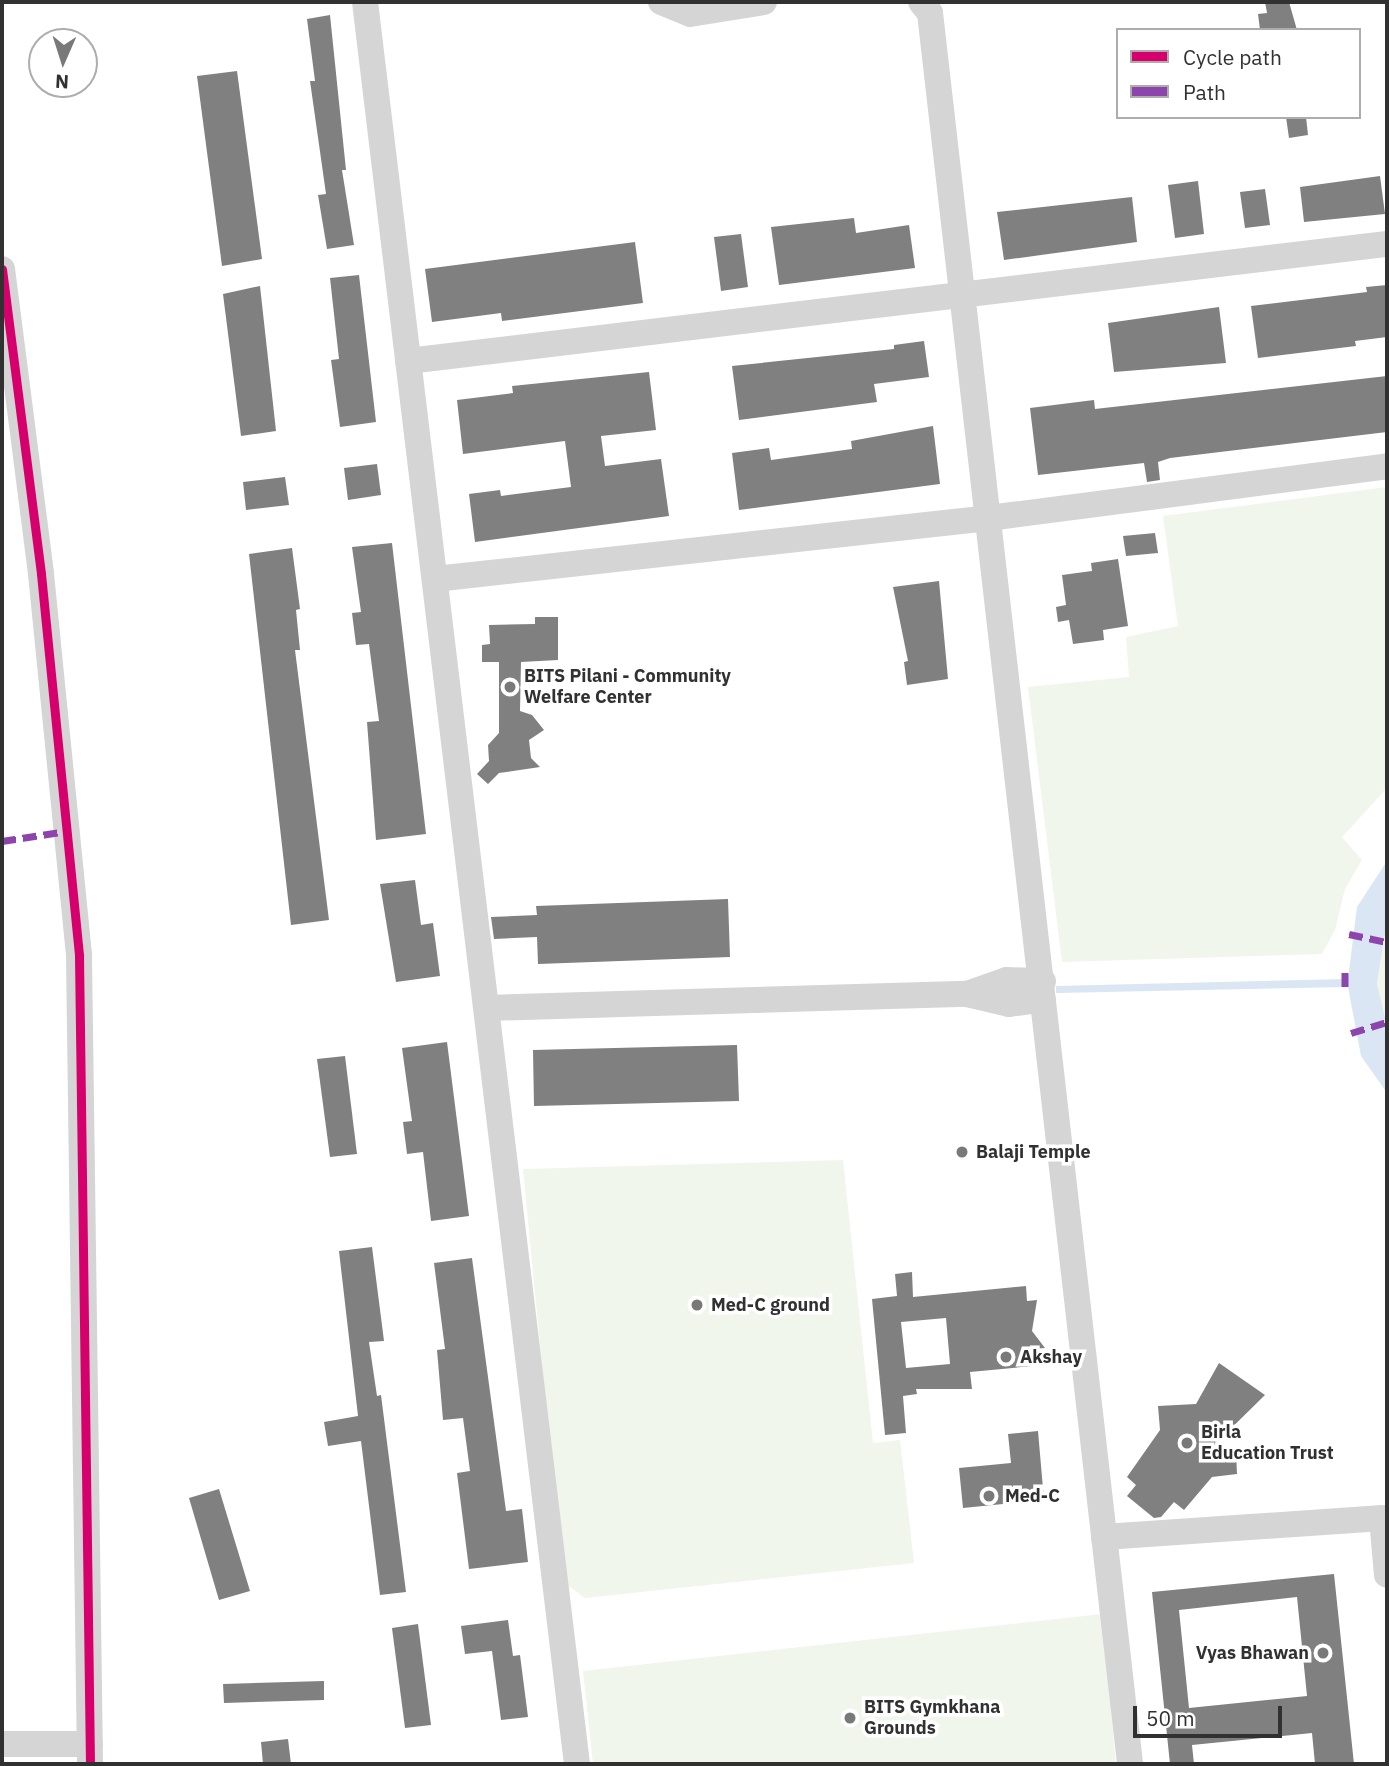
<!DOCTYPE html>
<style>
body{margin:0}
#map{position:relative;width:1389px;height:1766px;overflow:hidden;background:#fff;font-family:"IBM Plex Sans",sans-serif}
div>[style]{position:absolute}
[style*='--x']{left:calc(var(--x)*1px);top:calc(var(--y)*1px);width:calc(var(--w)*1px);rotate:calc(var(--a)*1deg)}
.green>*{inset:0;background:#f1f6ed}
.water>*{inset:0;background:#dae6f3}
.building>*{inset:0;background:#808080}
.minor>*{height:26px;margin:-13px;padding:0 13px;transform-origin:13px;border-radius:13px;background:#d5d5d5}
.quiet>*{height:7px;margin-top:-3.5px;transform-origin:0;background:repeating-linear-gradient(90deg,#8e44ad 0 14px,transparent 0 21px)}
.cycleway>*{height:9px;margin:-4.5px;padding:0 4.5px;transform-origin:4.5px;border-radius:4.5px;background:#d6006c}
.dots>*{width:19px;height:19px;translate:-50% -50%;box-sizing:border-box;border:4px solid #fff;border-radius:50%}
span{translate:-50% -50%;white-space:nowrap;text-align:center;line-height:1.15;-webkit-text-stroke:7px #fff;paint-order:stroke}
.poi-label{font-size:18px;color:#313131;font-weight:700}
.left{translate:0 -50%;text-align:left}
.right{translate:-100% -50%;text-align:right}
.frame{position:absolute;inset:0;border:4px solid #313131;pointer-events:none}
.legend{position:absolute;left:1116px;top:28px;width:245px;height:91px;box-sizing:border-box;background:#fff;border:2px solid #adadad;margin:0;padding:9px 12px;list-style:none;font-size:21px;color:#313131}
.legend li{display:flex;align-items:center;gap:14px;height:35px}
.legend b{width:35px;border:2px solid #adadad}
.north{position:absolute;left:28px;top:28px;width:70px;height:70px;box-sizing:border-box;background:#fff;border:2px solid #adadad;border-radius:50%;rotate:183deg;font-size:19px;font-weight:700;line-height:28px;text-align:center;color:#313131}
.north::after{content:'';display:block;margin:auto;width:24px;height:32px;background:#797979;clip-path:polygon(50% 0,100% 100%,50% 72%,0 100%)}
.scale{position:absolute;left:1133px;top:1706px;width:149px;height:32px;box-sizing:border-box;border:4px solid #313131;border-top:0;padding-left:9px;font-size:21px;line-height:24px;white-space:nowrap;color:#313131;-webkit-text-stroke:5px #fff;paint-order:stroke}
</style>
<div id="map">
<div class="green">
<i style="clip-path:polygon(1387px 487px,1387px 788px,1342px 837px,1362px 860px,1345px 889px,1335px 930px,1322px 954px,1062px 962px,1028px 687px,1129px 677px,1126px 637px,1178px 626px,1163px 516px)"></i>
<i style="clip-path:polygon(1387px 921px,1387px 1026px,1377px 983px)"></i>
<i style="clip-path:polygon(843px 1160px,873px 1443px,900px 1440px,914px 1563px,585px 1598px,563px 1582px,523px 1169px)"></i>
<i style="clip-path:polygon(1102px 1614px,1116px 1764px,593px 1764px,583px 1671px)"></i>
</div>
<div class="water">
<i style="clip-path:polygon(1387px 861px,1387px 921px,1377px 983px,1387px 1026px,1387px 1093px,1361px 1056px,1348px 987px,1056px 993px,1056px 986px,1348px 979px,1357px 907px)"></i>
</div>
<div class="building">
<i style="clip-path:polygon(1265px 2px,1289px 2px,1297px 30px,1260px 30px,1258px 14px,1267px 13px)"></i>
<i style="clip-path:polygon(330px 15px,346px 170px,342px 170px,354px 245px,327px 249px,318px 195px,326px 194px,310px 81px,315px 81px,307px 19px)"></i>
<i style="clip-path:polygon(237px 71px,262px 259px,222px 266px,197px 76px)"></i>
<i style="clip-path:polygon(1286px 117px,1306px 117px,1308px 135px,1289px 138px)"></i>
<i style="clip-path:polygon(1380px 176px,1385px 214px,1304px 222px,1300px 187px)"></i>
<i style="clip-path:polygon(1198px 181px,1204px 234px,1175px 238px,1168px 185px)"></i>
<i style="clip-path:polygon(1265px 189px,1270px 225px,1245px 228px,1240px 192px)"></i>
<i style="clip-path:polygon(1132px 197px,1137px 242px,1004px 260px,997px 212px)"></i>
<i style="clip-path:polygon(854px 218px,856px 233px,909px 225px,915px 268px,779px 285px,771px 227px)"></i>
<i style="clip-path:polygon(741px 234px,748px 287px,721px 291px,714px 237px)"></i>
<i style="clip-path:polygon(635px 242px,643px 303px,502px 321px,501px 313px,432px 322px,425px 269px)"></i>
<i style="clip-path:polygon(359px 275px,376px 422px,340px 427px,331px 360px,339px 359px,330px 278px)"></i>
<i style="clip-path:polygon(1387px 285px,1387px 337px,1355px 341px,1356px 346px,1258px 358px,1251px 306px,1367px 292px,1366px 287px)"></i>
<i style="clip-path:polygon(260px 286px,276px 431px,241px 436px,223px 294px)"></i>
<i style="clip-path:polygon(1219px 307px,1226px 363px,1114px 372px,1108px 323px)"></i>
<i style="clip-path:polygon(924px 341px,929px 377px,874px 384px,877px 402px,739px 420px,732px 366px,894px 349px,894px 345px)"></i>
<i style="clip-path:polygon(649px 372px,656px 430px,601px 436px,605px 466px,661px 459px,669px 516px,475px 542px,469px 494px,500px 490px,501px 496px,571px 487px,565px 441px,463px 454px,457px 400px,513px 393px,512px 386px)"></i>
<i style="clip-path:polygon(1387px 376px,1387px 432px,1170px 458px,1158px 462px,1160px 480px,1147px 482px,1144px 463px,1038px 475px,1030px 408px,1094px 400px,1095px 409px)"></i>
<i style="clip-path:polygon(933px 426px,940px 484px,739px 510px,732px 453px,769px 448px,771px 460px,852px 449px,851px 441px)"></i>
<i style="clip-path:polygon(377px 464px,381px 495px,348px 500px,344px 468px)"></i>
<i style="clip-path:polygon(285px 477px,289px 505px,246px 510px,243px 482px)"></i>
<i style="clip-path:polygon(1155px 533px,1158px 553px,1126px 556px,1123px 536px)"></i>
<i style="clip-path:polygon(392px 543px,426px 834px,376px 840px,367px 722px,379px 721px,369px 644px,356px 645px,352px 613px,361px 612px,352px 547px)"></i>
<i style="clip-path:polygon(292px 548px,300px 609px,296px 610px,300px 650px,295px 650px,329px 920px,291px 925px,249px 554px)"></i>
<i style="clip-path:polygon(1118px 559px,1128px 626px,1103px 630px,1104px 640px,1073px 644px,1069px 620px,1058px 622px,1056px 607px,1066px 605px,1062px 575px,1092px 571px,1091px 563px)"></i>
<i style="clip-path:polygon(939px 581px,948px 679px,907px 685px,904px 662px,908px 661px,893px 587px)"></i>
<i style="clip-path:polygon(535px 617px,558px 617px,558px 660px,521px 662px,520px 711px,532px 715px,544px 730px,529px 740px,531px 758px,540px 767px,499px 773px,488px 784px,477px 774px,489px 761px,488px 745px,499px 733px,499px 662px,482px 662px,482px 645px,490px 644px,489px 625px,535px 624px)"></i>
<i style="clip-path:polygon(415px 880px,421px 925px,433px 923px,440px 976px,396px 982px,380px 884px)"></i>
<i style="clip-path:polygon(728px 899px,730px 957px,538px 964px,537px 937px,494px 939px,491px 917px,537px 915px,536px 906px)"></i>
<i style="clip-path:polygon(447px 1042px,469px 1216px,431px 1221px,423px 1152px,407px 1154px,403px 1122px,412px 1121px,402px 1048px)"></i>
<i style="clip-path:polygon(737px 1045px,739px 1101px,534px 1106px,533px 1050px)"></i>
<i style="clip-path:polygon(345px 1056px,357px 1154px,330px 1157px,317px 1059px)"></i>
<i style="clip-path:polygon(372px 1247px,384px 1341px,369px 1342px,377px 1396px,381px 1395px,406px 1592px,380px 1595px,361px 1441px,328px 1446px,324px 1422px,358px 1416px,339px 1251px)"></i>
<i style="clip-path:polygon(472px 1258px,506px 1511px,522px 1509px,528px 1562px,469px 1569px,457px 1473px,470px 1471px,463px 1418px,443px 1420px,437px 1350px,445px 1349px,434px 1263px)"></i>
<i style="clip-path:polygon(evenodd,912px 1272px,913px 1297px,1026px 1286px,1027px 1301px,1037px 1300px,1032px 1331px,1045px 1348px,1032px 1349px,1033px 1366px,970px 1372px,972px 1389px,916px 1389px,917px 1394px,903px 1396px,906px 1433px,885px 1435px,872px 1299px,897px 1296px,895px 1274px,912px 1272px,946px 1318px,950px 1364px,906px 1368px,901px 1322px,946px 1318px)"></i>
<i style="clip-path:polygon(1219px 1363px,1265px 1395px,1205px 1454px,1236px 1451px,1237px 1474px,1212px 1477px,1184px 1510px,1174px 1502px,1161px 1517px,1154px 1518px,1127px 1496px,1136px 1485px,1127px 1477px,1160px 1430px,1158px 1406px,1196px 1404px)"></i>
<i style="clip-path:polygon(1038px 1431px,1044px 1500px,963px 1508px,959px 1468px,1011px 1463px,1008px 1434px)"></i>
<i style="clip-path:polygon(219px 1489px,250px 1591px,219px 1600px,189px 1498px)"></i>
<i style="clip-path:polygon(evenodd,1334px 1574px,1354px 1764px,1315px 1764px,1312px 1733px,1192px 1745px,1194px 1764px,1170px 1764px,1152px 1592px,1334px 1574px,1297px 1597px,1307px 1696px,1189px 1708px,1179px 1610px,1297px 1597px)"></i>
<i style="clip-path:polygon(508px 1620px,513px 1656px,520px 1655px,528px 1717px,501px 1720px,492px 1651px,465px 1654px,461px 1626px)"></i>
<i style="clip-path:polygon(418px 1624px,431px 1725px,405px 1728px,392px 1628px)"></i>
<i style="clip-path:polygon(324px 1681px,324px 1700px,224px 1703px,223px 1684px)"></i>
<i style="clip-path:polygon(288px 1739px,291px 1764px,263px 1764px,261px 1742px)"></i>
</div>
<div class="minor">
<i style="--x:365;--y:2;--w:1775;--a:83.14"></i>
<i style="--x:661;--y:2;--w:31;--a:22"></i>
<i style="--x:690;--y:14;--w:75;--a:-9.2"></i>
<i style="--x:921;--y:2;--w:14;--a:51"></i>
<i style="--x:930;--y:13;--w:1762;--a:83.48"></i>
<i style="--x:2;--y:269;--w:307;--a:82.7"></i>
<i style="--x:41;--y:574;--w:384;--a:84.3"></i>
<i style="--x:79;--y:956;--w:808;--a:89.22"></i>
<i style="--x:408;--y:361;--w:986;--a:-6.82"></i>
<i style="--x:435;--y:579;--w:557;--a:-6.28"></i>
<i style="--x:989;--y:518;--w:401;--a:-7.4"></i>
<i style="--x:967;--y:994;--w:42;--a:-19.3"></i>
<i style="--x:1007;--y:980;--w:36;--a:2"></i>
<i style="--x:487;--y:1008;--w:480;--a:-1.7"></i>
<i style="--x:967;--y:994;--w:43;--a:13.4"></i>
<i style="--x:1009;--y:1004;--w:34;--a:-8"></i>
<i style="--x:1104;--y:1537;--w:279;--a:-3.9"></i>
<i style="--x:1382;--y:1518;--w:57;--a:85"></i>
<i style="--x:2;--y:1744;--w:88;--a:0"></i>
</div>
<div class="quiet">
<i style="--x:2;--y:841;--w:66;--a:-8.7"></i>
<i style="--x:1349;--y:934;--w:39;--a:12"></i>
<i style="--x:1345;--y:987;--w:15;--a:-90"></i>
<i style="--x:1351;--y:1033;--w:38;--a:-17"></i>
</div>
<div class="cycleway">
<i style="--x:2;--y:269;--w:307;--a:82.7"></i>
<i style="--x:41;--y:574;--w:384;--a:84.3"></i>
<i style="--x:79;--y:956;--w:808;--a:89.22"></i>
</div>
<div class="dots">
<i style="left:510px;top:687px;background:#797979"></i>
<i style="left:962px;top:1152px;background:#797979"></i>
<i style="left:697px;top:1305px;background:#797979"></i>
<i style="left:1006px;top:1357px;background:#797979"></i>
<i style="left:1187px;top:1443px;background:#797979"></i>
<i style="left:989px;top:1496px;background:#797979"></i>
<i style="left:1323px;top:1653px;background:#797979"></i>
<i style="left:850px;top:1718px;background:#797979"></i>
</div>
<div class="poi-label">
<span class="left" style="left:524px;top:687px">BITS Pilani - Community<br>Welfare Center</span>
<span class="left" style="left:976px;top:1152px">Balaji Temple</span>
<span class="left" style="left:711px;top:1305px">Med-C ground</span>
<span class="left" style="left:1020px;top:1357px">Akshay</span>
<span class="left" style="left:1201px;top:1443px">Birla<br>Education Trust</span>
<span class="left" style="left:1005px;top:1496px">Med-C</span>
<span class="right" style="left:1309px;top:1653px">Vyas Bhawan</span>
<span class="left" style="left:864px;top:1718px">BITS Gymkhana<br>Grounds</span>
</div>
<div class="frame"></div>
<ul class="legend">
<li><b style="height:9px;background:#d6006c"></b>Cycle path</li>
<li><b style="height:9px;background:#8e44ad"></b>Path</li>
</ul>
<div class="north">N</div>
<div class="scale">50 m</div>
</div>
